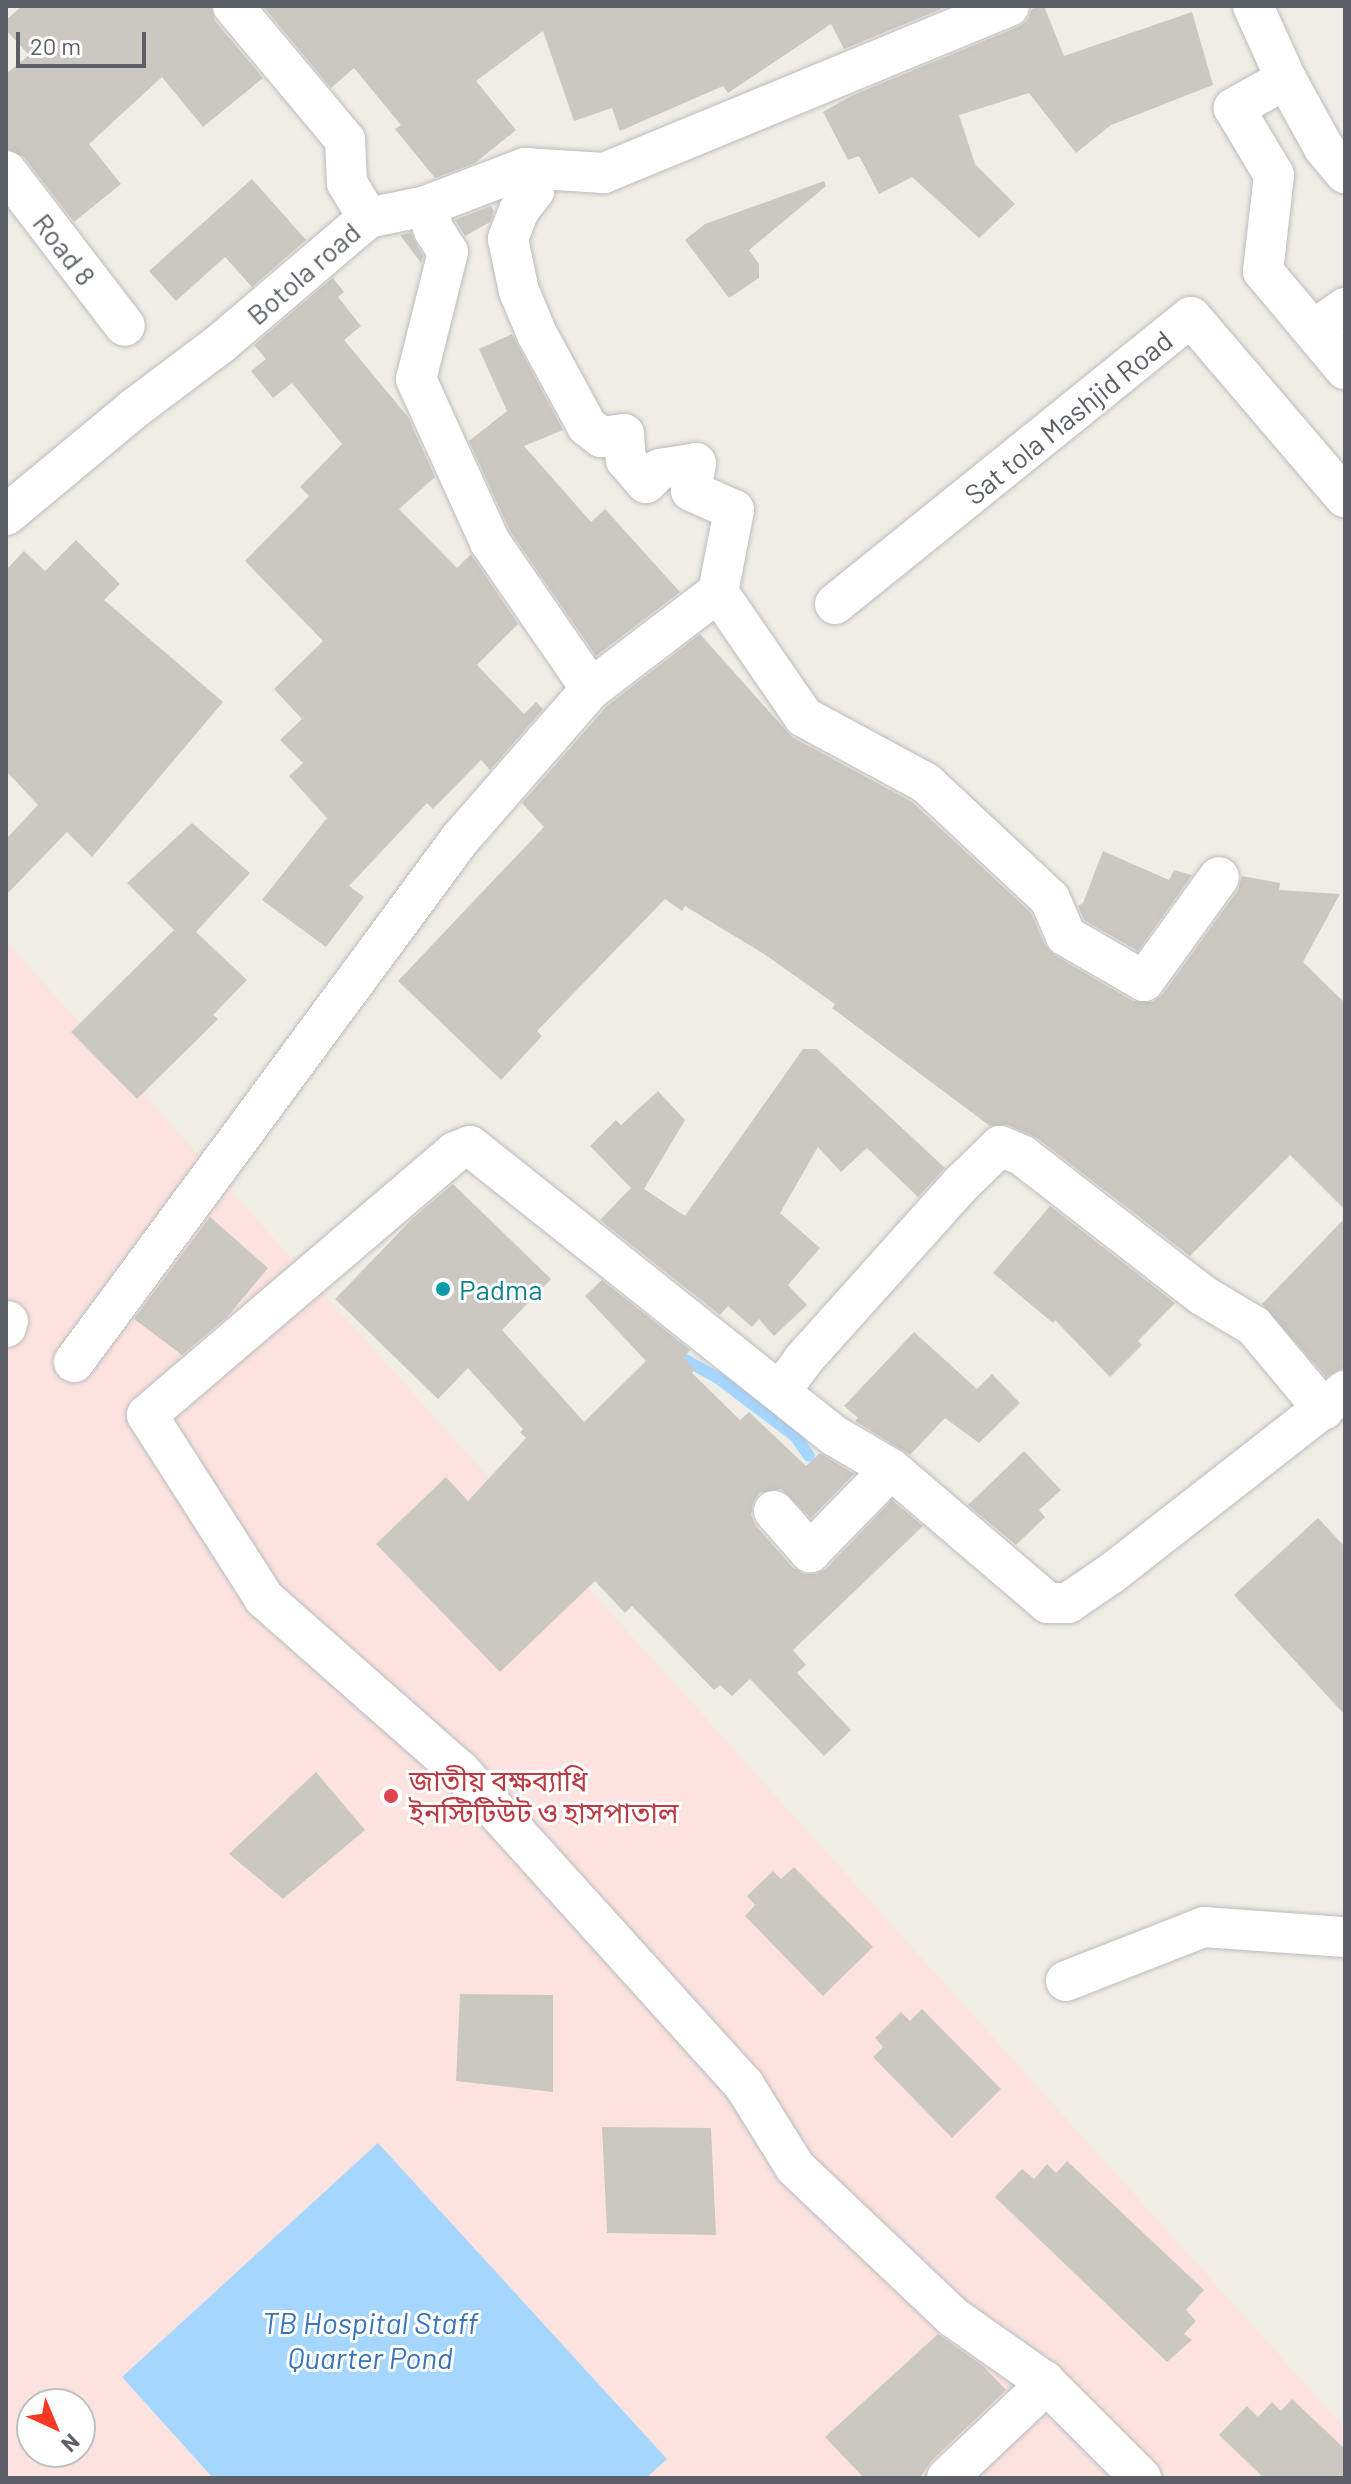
<!DOCTYPE html>
<meta charset="utf-8">
<style>
body{margin:0}
#map{position:relative;width:1351px;height:2484px;overflow:hidden;background:#f0ede4;font-family:Barlow,"Noto Sans Bengali",sans-serif}
div>[style]{position:absolute}
[style*='--x']{left:calc(var(--x)*1px);top:calc(var(--y)*1px);width:calc(var(--w)*1px);rotate:calc(var(--a)*1deg)}
.medical>*{inset:0;background:#fde3df}
.water>*{inset:0;background:#a5d6ff}
.stream>*{height:12px;margin:-6px;padding:0 6px;transform-origin:6px;border-radius:6px;background:#a5d6ff}
.building>*{inset:0;background:#cbc8c1}
.roads{filter:drop-shadow(0 0 2px #b9bcc1) drop-shadow(0 0 2px #b9bcc1)}
.street>*{height:40px;margin:-20px;padding:0 20px;transform-origin:20px;border-radius:20px;background:#fff}
.dots>*{width:22px;height:22px;translate:-50% -50%;box-sizing:border-box;border:4px solid #fff;border-radius:50%}
span{translate:-50% -50%;white-space:nowrap;text-align:center;line-height:1.15;-webkit-text-stroke:6px #fff;paint-order:stroke}
.street-label{font-size:28px;color:#5c6066}
.culture-label{font-size:28px;color:#0d838f}
.left{translate:0 -50%;text-align:left}
.health-label{font-size:28px;color:#be3a42}
.water-label{font-size:30px;color:#3975ba;font-style:italic}
.frame{position:absolute;inset:0;border:8px solid #5c6066;pointer-events:none}
.north{position:absolute;left:16px;top:2388px;width:80px;height:80px;box-sizing:border-box;background:#fff;border:2px solid #bebfc2;border-radius:50%;rotate:136deg;font-size:22px;font-weight:700;line-height:32px;text-align:center;color:#5c6066}
.north::after{content:'';display:block;margin:auto;width:28px;height:36px;background:#f73823;clip-path:polygon(50% 0,100% 100%,50% 72%,0 100%)}
.scale{position:absolute;left:16px;top:32px;width:130px;height:36px;box-sizing:border-box;border:4px solid #5c6066;border-top:0;padding-left:10px;font-size:24px;line-height:28px;white-space:nowrap;color:#5c6066;-webkit-text-stroke:6px #fff;paint-order:stroke}
</style>
<div id="map">
<div class="medical">
<i style="clip-path:polygon(evenodd,6px 941px,1345px 2428px,1345px 2478px,6px 2478px,6px 941px,32px 2404px,80px 2404px,80px 2452px,32px 2452px,32px 2404px)"></i>
</div>
<div class="water">
<i style="clip-path:polygon(378px 2143px,667px 2459px,646px 2478px,213px 2478px,122px 2377px)"></i>
</div>
<div class="stream">
<i style="--x:676;--y:1355;--w:48;--a:28.7"></i>
<i style="--x:718;--y:1378;--w:96;--a:37"></i>
<i style="--x:795;--y:1436;--w:24;--a:55"></i>
</div>
<div class="building">
<i style="clip-path:polygon(22px 6px,211px 6px,215px 21px,263px 78px,203px 127px,162px 77px,89px 144px,121px 184px,74px 222px,24px 157px,6px 148px,6px 74px,29px 55px,6px 30px,6px 20px)"></i>
<i style="clip-path:polygon(263px 6px,940px 6px,941px 9px,844px 49px,831px 24px,728px 93px,723px 86px,620px 131px,612px 108px,574px 121px,543px 31px,476px 81px,516px 130px,475px 163px,435px 178px,395px 129px,401px 125px,354px 68px,331px 88px)"></i>
<i style="clip-path:polygon(1040px 6px,1044px 6px,1064px 56px,1192px 12px,1213px 85px,1111px 125px,1076px 153px,1029px 93px,959px 115px,975px 164px,1015px 204px,979px 238px,912px 177px,879px 194px,859px 156px,848px 160px,823px 112px,851px 96px,1018px 27px,1027px 21px,1032px 9px)"></i>
<i style="clip-path:polygon(252px 179px,306px 240px,252px 287px,225px 257px,176px 301px,149px 271px)"></i>
<i style="clip-path:polygon(824px 181px,826px 186px,749px 250px,759px 264px,759px 278px,729px 298px,685px 240px,705px 224px)"></i>
<i style="clip-path:polygon(491px 206px,494px 211px,490px 222px,465px 236px,455px 220px)"></i>
<i style="clip-path:polygon(411px 233px,423px 256px,421px 263px,400px 235px)"></i>
<i style="clip-path:polygon(337px 274px,333px 278px,344px 292px,338px 297px,361px 326px,344px 340px,408px 417px,435px 477px,399px 509px,457px 568px,471px 554px,518px 624px,477px 665px,524px 714px,536px 702px,543px 709px,490px 770px,481px 760px,433px 809px,427px 803px,349px 886px,364px 897px,326px 947px,262px 900px,327px 818px,289px 776px,303px 763px,280px 740px,302px 719px,274px 689px,323px 641px,245px 561px,309px 496px,300px 487px,342px 444px,292px 383px,273px 398px,251px 371px,266px 359px,254px 345px)"></i>
<i style="clip-path:polygon(512px 334px,563px 430px,524px 446px,591px 522px,605px 509px,680px 592px,596px 656px,510px 531px,469px 441px,507px 411px,479px 349px)"></i>
<i style="clip-path:polygon(76px 540px,120px 584px,104px 600px,223px 702px,92px 857px,67px 832px,6px 895px,6px 839px,38px 805px,6px 771px,6px 570px,24px 551px,45px 571px)"></i>
<i style="clip-path:polygon(700px 634px,792px 737px,912px 802px,1031px 913px,1045px 945px,1054px 955px,1133px 1001px,1153px 1002px,1163px 994px,1238px 890px,1242px 876px,1280px 883px,1279px 890px,1340px 894px,1303px 962px,1345px 1003px,1345px 1210px,1290px 1155px,1190px 1256px,1037px 1138px,1008px 1125px,990px 1126px,832px 1008px,835px 1004px,764px 954px,685px 906px,682px 911px,665px 899px,537px 1031px,542px 1036px,501px 1080px,398px 981px,544px 827px,522px 803px,607px 706px)"></i>
<i style="clip-path:polygon(192px 823px,250px 873px,196px 932px,247px 980px,213px 1015px,218px 1019px,137px 1099px,71px 1032px,174px 930px,127px 883px)"></i>
<i style="clip-path:polygon(1103px 851px,1169px 880px,1174px 870px,1192px 875px,1138px 951px,1084px 920px,1078px 906px,1083px 903px)"></i>
<i style="clip-path:polygon(803px 1049px,817px 1049px,945px 1168px,918px 1197px,867px 1148px,841px 1172px,818px 1147px,780px 1213px,820px 1248px,788px 1285px,807px 1305px,774px 1336px,759px 1319px,752px 1327px,728px 1306px,720px 1315px,600px 1220px,631px 1188px,590px 1146px,616px 1120px,621px 1125px,658px 1091px,685px 1120px,644px 1189px,685px 1216px)"></i>
<i style="clip-path:polygon(453px 1184px,551px 1279px,502px 1330px,584px 1422px,646px 1361px,585px 1296px,602px 1280px,690px 1350px,684px 1358px,695px 1370px,692px 1373px,740px 1420px,749px 1412px,806px 1466px,820px 1453px,854px 1474px,811px 1518px,781px 1489px,759px 1493px,753px 1503px,751px 1515px,756px 1526px,793px 1568px,804px 1574px,816px 1574px,826px 1569px,892px 1500px,923px 1526px,793px 1650px,806px 1665px,797px 1673px,851px 1730px,824px 1756px,750px 1679px,732px 1696px,720px 1685px,714px 1690px,632px 1606px,625px 1613px,595px 1581px,500px 1672px,376px 1544px,446px 1477px,468px 1501px,526px 1438px,520px 1432px,523px 1429px,468px 1368px,438px 1399px,335px 1299px,413px 1218px)"></i>
<i style="clip-path:polygon(1050px 1206px,1175px 1303px,1138px 1341px,1142px 1345px,1110px 1377px,1055px 1320px,1053px 1323px,993px 1273px)"></i>
<i style="clip-path:polygon(210px 1217px,268px 1268px,228px 1316px,182px 1355px,134px 1319px)"></i>
<i style="clip-path:polygon(1345px 1218px,1345px 1367px,1326px 1377px,1262px 1304px)"></i>
<i style="clip-path:polygon(914px 1332px,977px 1389px,992px 1374px,1020px 1403px,979px 1443px,945px 1418px,910px 1455px,855px 1421px,858px 1418px,844px 1406px)"></i>
<i style="clip-path:polygon(1024px 1451px,1061px 1490px,1039px 1510px,1045px 1517px,1016px 1545px,968px 1505px)"></i>
<i style="clip-path:polygon(1318px 1518px,1345px 1547px,1345px 1715px,1234px 1595px)"></i>
<i style="clip-path:polygon(316px 1772px,365px 1830px,283px 1899px,229px 1854px)"></i>
<i style="clip-path:polygon(794px 1867px,873px 1947px,823px 1996px,745px 1916px,755px 1905px,747px 1896px,773px 1871px,781px 1879px)"></i>
<i style="clip-path:polygon(460px 1994px,553px 1995px,553px 2092px,456px 2081px)"></i>
<i style="clip-path:polygon(922px 2009px,1001px 2089px,952px 2138px,873px 2057px,883px 2047px,875px 2038px,901px 2012px,910px 2021px)"></i>
<i style="clip-path:polygon(602px 2127px,711px 2128px,716px 2235px,607px 2233px)"></i>
<i style="clip-path:polygon(1067px 2161px,1204px 2290px,1186px 2310px,1196px 2321px,1184px 2334px,1192px 2340px,1167px 2362px,995px 2197px,1022px 2169px,1034px 2179px,1047px 2164px,1056px 2173px)"></i>
<i style="clip-path:polygon(938px 2334px,983px 2366px,1006px 2390px,931px 2461px,920px 2478px,864px 2478px,825px 2437px)"></i>
<i style="clip-path:polygon(1292px 2399px,1345px 2449px,1345px 2478px,1264px 2478px,1219px 2435px,1247px 2406px,1258px 2417px,1272px 2402px,1281px 2411px)"></i>
</div>
<div class="roads">
<div class="street">
<i style="--x:233;--y:6;--w:175;--a:50.1"></i>
<i style="--x:345;--y:140;--w:43;--a:87.3"></i>
<i style="--x:347;--y:183;--w:41;--a:59"></i>
<i style="--x:1253;--y:6;--w:80;--a:65.7"></i>
<i style="--x:1286;--y:79;--w:60;--a:150.9"></i>
<i style="--x:1234;--y:108;--w:78;--a:59.2"></i>
<i style="--x:1274;--y:175;--w:97;--a:96.5"></i>
<i style="--x:1263;--y:271;--w:128;--a:50.1"></i>
<i style="--x:1286;--y:79;--w:79;--a:61.2"></i>
<i style="--x:1324;--y:148;--w:33;--a:50"></i>
<i style="--x:525;--y:168;--w:25;--a:69"></i>
<i style="--x:534;--y:191;--w:24;--a:128"></i>
<i style="--x:519;--y:210;--w:31;--a:111"></i>
<i style="--x:508;--y:239;--w:53;--a:78.1"></i>
<i style="--x:519;--y:291;--w:47;--a:67.3"></i>
<i style="--x:537;--y:334;--w:105;--a:61.5"></i>
<i style="--x:587;--y:426;--w:18;--a:38"></i>
<i style="--x:601;--y:437;--w:23;--a:-7"></i>
<i style="--x:624;--y:434;--w:26;--a:86"></i>
<i style="--x:626;--y:460;--w:30;--a:49"></i>
<i style="--x:646;--y:483;--w:20;--a:-45"></i>
<i style="--x:660;--y:469;--w:36;--a:-9"></i>
<i style="--x:696;--y:463;--w:28;--a:100"></i>
<i style="--x:691;--y:491;--w:47;--a:23.8"></i>
<i style="--x:734;--y:510;--w:84;--a:101"></i>
<i style="--x:6;--y:171;--w:195;--a:52.5"></i>
<i style="--x:426;--y:206;--w:25;--a:72"></i>
<i style="--x:434;--y:230;--w:26;--a:58"></i>
<i style="--x:448;--y:252;--w:131;--a:104.1"></i>
<i style="--x:416;--y:379;--w:179;--a:65.6"></i>
<i style="--x:490;--y:542;--w:178;--a:55.5"></i>
<i style="--x:1315;--y:329;--w:37;--a:-35"></i>
<i style="--x:6;--y:515;--w:168;--a:-39.7"></i>
<i style="--x:135;--y:408;--w:106;--a:-37"></i>
<i style="--x:220;--y:344;--w:194;--a:-40.4"></i>
<i style="--x:368;--y:218;--w:59;--a:-11.7"></i>
<i style="--x:426;--y:206;--w:106;--a:-21"></i>
<i style="--x:525;--y:168;--w:79;--a:3.6"></i>
<i style="--x:604;--y:173;--w:438;--a:-22.4"></i>
<i style="--x:835;--y:604;--w:457;--a:-38.9"></i>
<i style="--x:1191;--y:317;--w:237;--a:49.5"></i>
<i style="--x:6;--y:1327;--w:6;--a:-72"></i>
<i style="--x:74;--y:1362;--w:650;--a:-53.57"></i>
<i style="--x:460;--y:839;--w:199;--a:-48.9"></i>
<i style="--x:591;--y:689;--w:160;--a:-37.4"></i>
<i style="--x:718;--y:592;--w:152;--a:55.5"></i>
<i style="--x:804;--y:717;--w:139;--a:28.4"></i>
<i style="--x:926;--y:783;--w:170;--a:43.1"></i>
<i style="--x:1050;--y:899;--w:40;--a:66.6"></i>
<i style="--x:1066;--y:936;--w:90;--a:30"></i>
<i style="--x:1144;--y:981;--w:128;--a:-54.2"></i>
<i style="--x:780;--y:1392;--w:39;--a:-54"></i>
<i style="--x:803;--y:1360;--w:238;--a:-48.1"></i>
<i style="--x:962;--y:1183;--w:53;--a:-44.2"></i>
<i style="--x:1000;--y:1146;--w:25;--a:23"></i>
<i style="--x:1023;--y:1156;--w:227;--a:37.8"></i>
<i style="--x:1202;--y:1295;--w:61;--a:30.8"></i>
<i style="--x:1254;--y:1326;--w:109;--a:50.2"></i>
<i style="--x:774;--y:1511;--w:55;--a:48.7"></i>
<i style="--x:810;--y:1552;--w:116;--a:-45.7"></i>
<i style="--x:1066;--y:1981;--w:148;--a:-21.4"></i>
<i style="--x:1204;--y:1927;--w:141;--a:4.1"></i>
<i style="--x:947;--y:2478;--w:129;--a:-43.4"></i>
<i style="--x:1041;--y:2389;--w:9;--a:-69"></i>
<i style="--x:1141;--y:2478;--w:137;--a:-135"></i>
<i style="--x:1044;--y:2381;--w:111;--a:-144.9"></i>
<i style="--x:953;--y:2317;--w:218;--a:-136.5"></i>
<i style="--x:795;--y:2167;--w:97;--a:-121.9"></i>
<i style="--x:744;--y:2085;--w:423;--a:-132.1"></i>
<i style="--x:460;--y:1771;--w:261;--a:-138.6"></i>
<i style="--x:264;--y:1598;--w:217;--a:-122.6"></i>
<i style="--x:147;--y:1415;--w:405;--a:-40.5"></i>
<i style="--x:455;--y:1152;--w:16;--a:-22"></i>
<i style="--x:470;--y:1146;--w:466;--a:38.5"></i>
<i style="--x:835;--y:1436;--w:65;--a:30.5"></i>
<i style="--x:891;--y:1469;--w:206;--a:40.5"></i>
<i style="--x:1048;--y:1603;--w:20;--a:0"></i>
<i style="--x:1068;--y:1603;--w:53;--a:-34.3"></i>
<i style="--x:1112;--y:1573;--w:296;--a:-38"></i>
</div>
</div>
<div class="dots">
<i style="left:443px;top:1289px;background:#0f9aa8"></i>
<i style="left:391px;top:1796px;background:#e0444e"></i>
</div>
<div class="street-label">
<span style="left:65px;top:249px;rotate:52deg">Road 8</span>
<span style="left:303px;top:273px;rotate:-41deg">Botola road</span>
<span style="left:1068px;top:417px;rotate:-39deg">Sat tola Mashjid Road</span>
</div>
<div class="culture-label">
<span class="left" style="left:459px;top:1289px">Padma</span>
</div>
<div class="health-label">
<span class="left" style="left:409px;top:1796px">জাতীয় বক্ষব্যাধি<br>ইনস্টিটিউট ও হাসপাতাল</span>
</div>
<div class="water-label">
<span style="left:370px;top:2339px">TB Hospital Staff<br>Quarter Pond</span>
</div>
<div class="frame"></div>
<div class="north">N</div>
<div class="scale">20 m</div>
</div>
